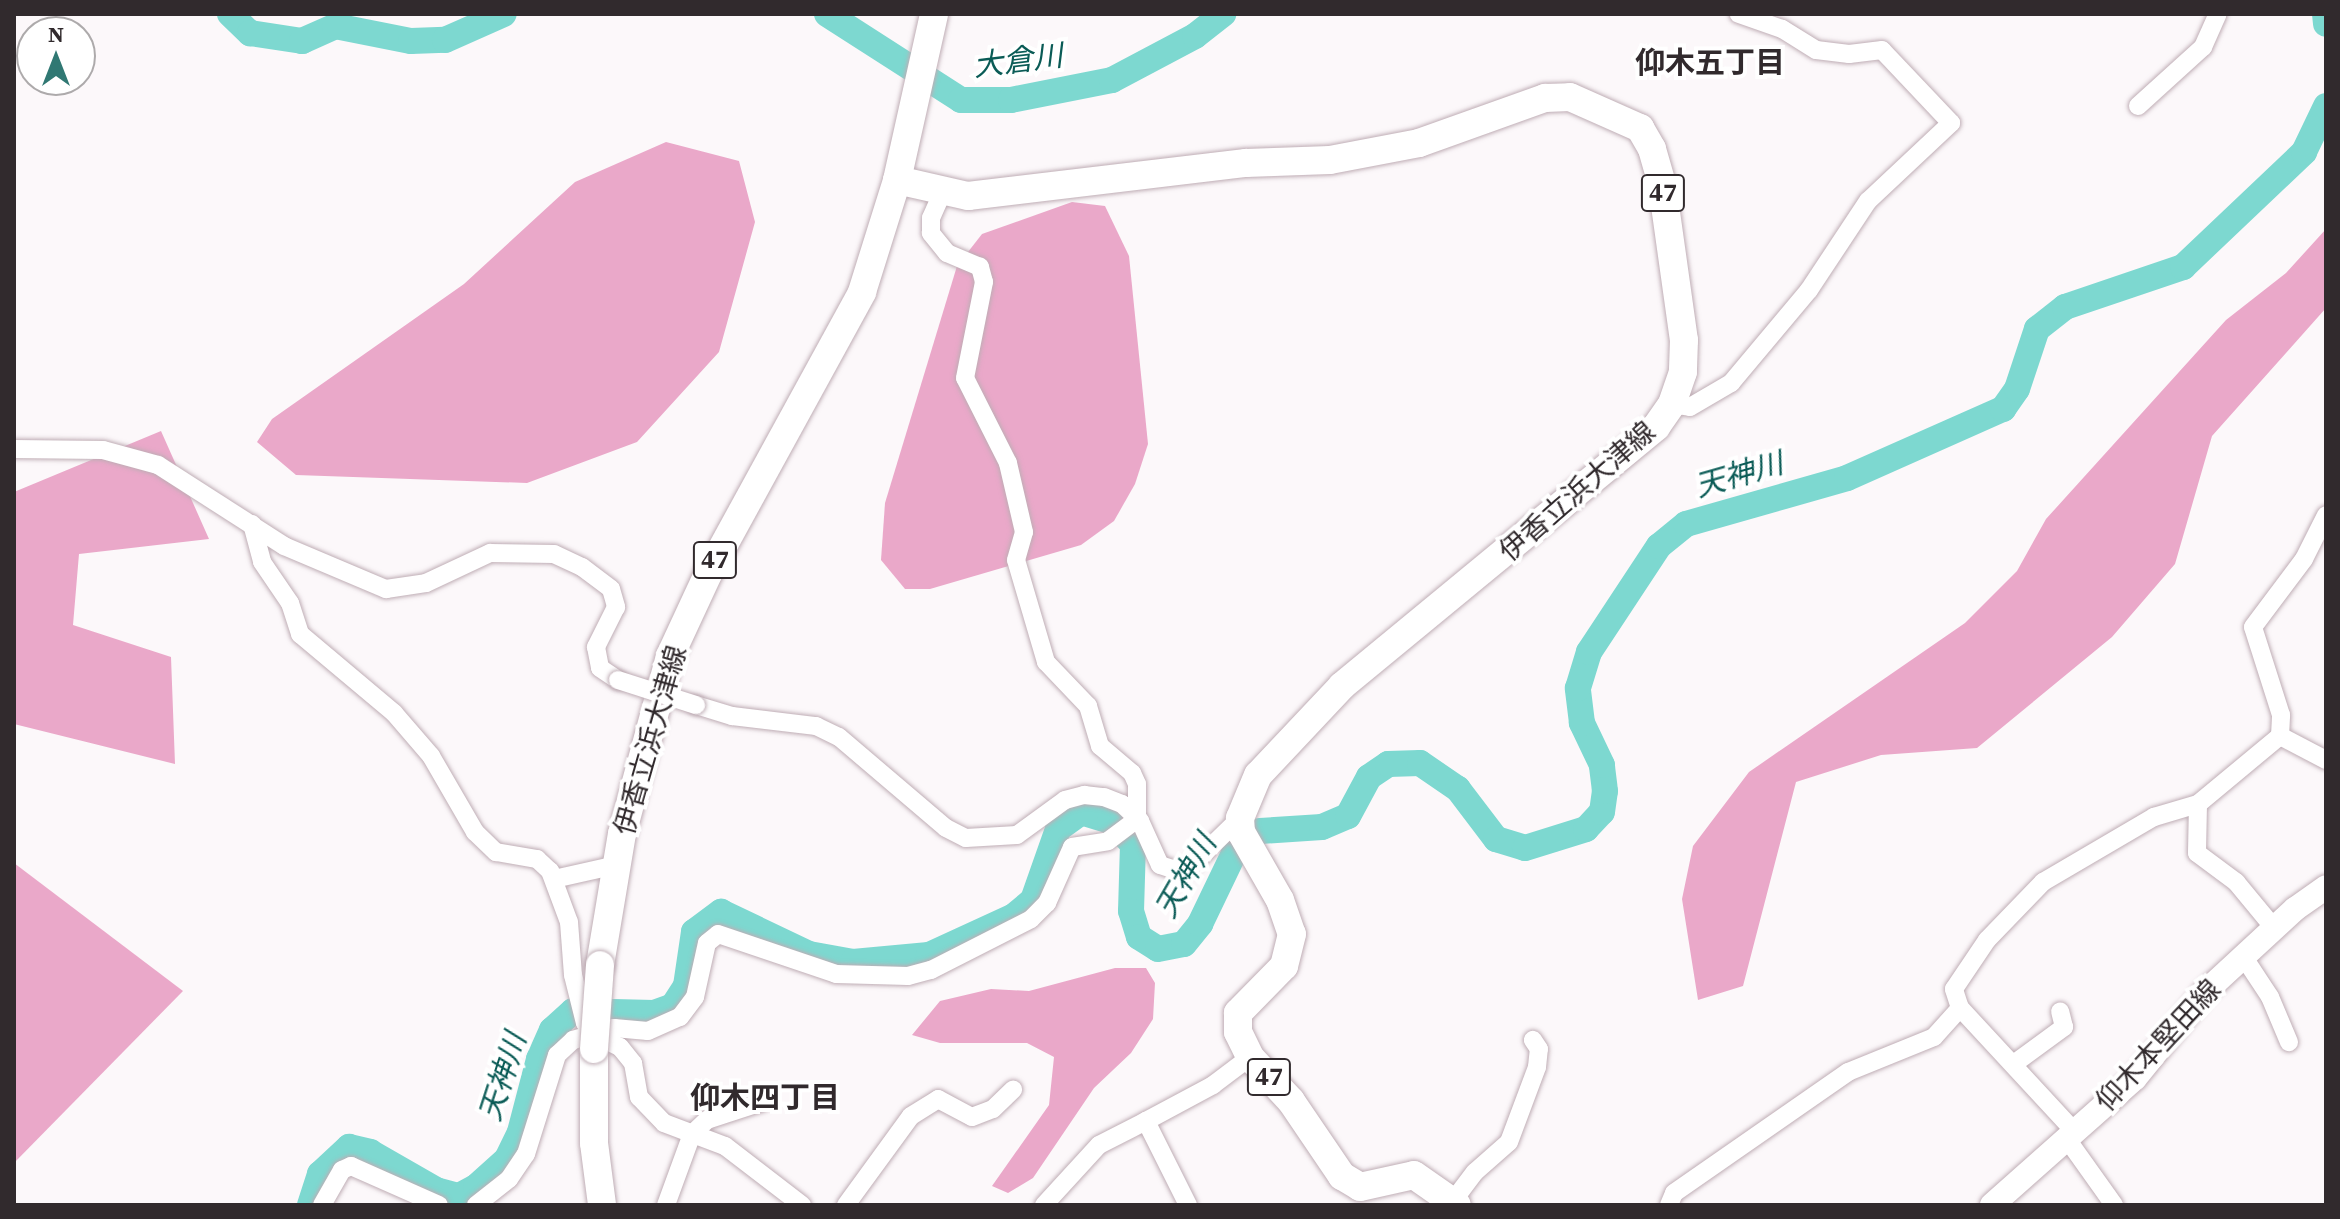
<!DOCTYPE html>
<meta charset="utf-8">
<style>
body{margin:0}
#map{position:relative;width:2340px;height:1219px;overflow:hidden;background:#fcf8fa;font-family:"Source Serif 4","Noto Sans JP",serif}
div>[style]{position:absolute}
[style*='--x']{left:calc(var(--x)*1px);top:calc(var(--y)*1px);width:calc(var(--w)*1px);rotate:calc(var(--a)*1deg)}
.forest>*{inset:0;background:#eaa8c9}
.river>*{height:26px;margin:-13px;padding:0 13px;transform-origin:13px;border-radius:13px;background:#7dd8d0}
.roads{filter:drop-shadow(0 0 2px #bfadb5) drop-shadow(0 0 2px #bfadb5)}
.street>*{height:18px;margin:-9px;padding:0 9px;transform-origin:9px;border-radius:9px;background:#fff}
.secondary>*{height:24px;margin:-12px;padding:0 12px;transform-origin:12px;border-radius:12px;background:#fff}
.primary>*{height:28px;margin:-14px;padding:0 14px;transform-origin:14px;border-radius:14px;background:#fff}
.bridges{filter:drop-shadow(0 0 2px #bfadb5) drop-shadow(0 0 2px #bfadb5)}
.street-bridge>*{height:18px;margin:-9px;padding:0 9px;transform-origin:9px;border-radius:9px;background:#fff}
.primary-bridge>*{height:28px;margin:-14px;padding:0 14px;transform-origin:14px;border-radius:14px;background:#fff}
span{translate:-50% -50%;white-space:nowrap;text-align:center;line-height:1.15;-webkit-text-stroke:8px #fff;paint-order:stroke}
.shield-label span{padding:2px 6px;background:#fff;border:2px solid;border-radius:6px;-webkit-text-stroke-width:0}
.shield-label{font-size:26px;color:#312a2d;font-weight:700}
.street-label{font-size:28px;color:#312a2d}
.water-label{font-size:30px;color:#0a5b56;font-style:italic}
.neighbourhood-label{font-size:30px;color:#312a2d;font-weight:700}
.frame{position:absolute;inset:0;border:16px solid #312a2d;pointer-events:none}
.north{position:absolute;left:16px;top:16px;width:80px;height:80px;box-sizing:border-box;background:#fff;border:2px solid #adaaab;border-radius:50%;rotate:0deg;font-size:22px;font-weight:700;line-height:32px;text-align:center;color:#312a2d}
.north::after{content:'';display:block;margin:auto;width:28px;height:36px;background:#307873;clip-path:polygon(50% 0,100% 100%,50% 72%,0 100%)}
</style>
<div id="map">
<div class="forest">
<i style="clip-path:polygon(666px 142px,739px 161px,755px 222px,719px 352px,637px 442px,527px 483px,296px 475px,257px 442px,272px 419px,464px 284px,575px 182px)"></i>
<i style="clip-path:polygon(1072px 202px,1105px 206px,1129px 256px,1148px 444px,1135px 484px,1114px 521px,1081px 545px,930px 589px,905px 589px,881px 560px,885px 503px,957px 266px,982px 234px)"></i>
<i style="clip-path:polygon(2326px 229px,2326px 308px,2212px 436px,2175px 564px,2112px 637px,1977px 748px,1881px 755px,1796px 782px,1743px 986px,1698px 1000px,1682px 899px,1693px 846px,1749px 772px,1965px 623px,2017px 571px,2046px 519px,2226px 320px,2286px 273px)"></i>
<i style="clip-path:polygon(161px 431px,209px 539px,79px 554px,73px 625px,171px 657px,175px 764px,14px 724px,14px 492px)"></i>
<i style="clip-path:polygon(14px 863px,183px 991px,14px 1163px)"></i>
<i style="clip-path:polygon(1115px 968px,1146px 968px,1155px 983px,1153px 1019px,1131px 1053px,1094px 1088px,1033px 1178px,1008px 1193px,992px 1186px,1049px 1105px,1054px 1057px,1027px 1043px,940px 1043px,912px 1035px,940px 1001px,991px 989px,1029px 991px)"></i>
</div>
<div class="river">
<i style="--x:230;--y:14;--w:28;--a:44"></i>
<i style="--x:250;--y:33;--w:53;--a:8.7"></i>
<i style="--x:302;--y:41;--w:36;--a:-24"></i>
<i style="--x:335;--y:26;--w:77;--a:11.2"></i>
<i style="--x:411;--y:41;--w:34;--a:-2"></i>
<i style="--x:445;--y:40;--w:64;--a:-23.8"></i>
<i style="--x:827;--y:14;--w:159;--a:32.7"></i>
<i style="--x:961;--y:100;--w:50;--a:0"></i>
<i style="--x:1011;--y:100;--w:103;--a:-11.2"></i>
<i style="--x:1112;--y:80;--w:94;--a:-27.9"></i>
<i style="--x:1195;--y:36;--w:36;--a:-38"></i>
<i style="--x:2325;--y:14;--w:10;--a:84"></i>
<i style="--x:310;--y:1205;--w:33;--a:-72"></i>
<i style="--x:320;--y:1174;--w:40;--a:-43"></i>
<i style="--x:349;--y:1147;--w:22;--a:13"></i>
<i style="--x:370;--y:1152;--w:76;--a:29.9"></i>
<i style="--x:436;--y:1190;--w:24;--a:15"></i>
<i style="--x:459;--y:1196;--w:19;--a:-28"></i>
<i style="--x:476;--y:1187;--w:42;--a:-42.1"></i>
<i style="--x:507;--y:1159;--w:30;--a:-64"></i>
<i style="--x:520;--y:1132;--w:75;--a:-75.4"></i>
<i style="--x:539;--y:1059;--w:32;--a:-66"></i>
<i style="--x:552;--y:1030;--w:28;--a:-42"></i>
<i style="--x:573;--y:1011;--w:81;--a:1.4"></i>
<i style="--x:654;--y:1013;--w:20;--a:-20"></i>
<i style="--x:673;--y:1006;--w:24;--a:-57"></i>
<i style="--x:686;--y:986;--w:55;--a:-81.6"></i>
<i style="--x:694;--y:932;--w:34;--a:-37"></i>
<i style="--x:721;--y:912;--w:98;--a:25.5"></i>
<i style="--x:809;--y:954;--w:45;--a:10.3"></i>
<i style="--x:853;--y:962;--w:76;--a:-5.3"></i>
<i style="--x:929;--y:955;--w:94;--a:-24.6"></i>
<i style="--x:1014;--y:916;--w:25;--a:-40"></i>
<i style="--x:1033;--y:900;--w:75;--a:-70.6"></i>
<i style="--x:1058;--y:829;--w:29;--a:-36"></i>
<i style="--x:1081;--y:812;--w:30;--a:17"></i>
<i style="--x:1110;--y:821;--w:33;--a:45"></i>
<i style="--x:1133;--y:844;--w:67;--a:91.7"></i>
<i style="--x:1131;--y:911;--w:27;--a:73"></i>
<i style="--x:1139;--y:937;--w:22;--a:32"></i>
<i style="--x:1158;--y:949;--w:26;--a:-11"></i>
<i style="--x:1184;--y:944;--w:26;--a:-51"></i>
<i style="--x:1200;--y:924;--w:88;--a:-64.3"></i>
<i style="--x:1238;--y:845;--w:26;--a:-32"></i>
<i style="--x:1260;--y:831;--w:62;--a:-3.7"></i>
<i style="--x:1322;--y:827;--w:28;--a:-23"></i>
<i style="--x:1348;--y:816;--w:44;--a:-61.7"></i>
<i style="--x:1369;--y:777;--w:23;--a:-34"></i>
<i style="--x:1388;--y:764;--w:32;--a:-2"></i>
<i style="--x:1420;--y:763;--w:46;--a:34.4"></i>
<i style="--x:1458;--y:789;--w:63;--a:52.8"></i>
<i style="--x:1496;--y:839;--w:30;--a:17"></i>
<i style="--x:1525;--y:848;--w:64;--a:-17.3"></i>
<i style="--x:1586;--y:829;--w:23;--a:-47"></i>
<i style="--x:1602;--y:812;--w:21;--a:-82"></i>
<i style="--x:1605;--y:791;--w:26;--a:-97"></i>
<i style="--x:1602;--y:765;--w:47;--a:-115.5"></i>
<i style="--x:1582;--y:723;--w:35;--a:-97"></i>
<i style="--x:1578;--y:688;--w:38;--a:-73"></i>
<i style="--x:1589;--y:652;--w:127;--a:-56.6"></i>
<i style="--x:1659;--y:546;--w:35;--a:-39"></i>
<i style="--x:1686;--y:524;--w:167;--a:-15.9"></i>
<i style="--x:1847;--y:478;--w:171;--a:-23.9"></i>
<i style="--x:2003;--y:409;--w:24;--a:-55"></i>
<i style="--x:2017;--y:389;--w:63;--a:-71.6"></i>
<i style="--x:2037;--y:329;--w:36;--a:-38"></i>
<i style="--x:2065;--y:307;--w:125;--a:-18.7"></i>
<i style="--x:2183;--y:267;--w:167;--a:-43.5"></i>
<i style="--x:2304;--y:152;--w:51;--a:-64.4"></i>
</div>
<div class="roads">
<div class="street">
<i style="--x:2138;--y:106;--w:88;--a:-42.2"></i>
<i style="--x:2203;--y:47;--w:36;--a:-66"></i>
<i style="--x:1672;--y:404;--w:18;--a:9"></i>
<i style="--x:1690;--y:407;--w:48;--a:-30.3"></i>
<i style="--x:1731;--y:383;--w:121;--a:-50"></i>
<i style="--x:1809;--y:290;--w:107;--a:-56.5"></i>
<i style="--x:1868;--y:201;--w:114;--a:-43.2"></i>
<i style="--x:1951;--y:123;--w:100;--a:-133.4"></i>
<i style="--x:1882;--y:50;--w:33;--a:173"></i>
<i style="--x:1849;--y:54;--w:33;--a:-173"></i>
<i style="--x:1816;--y:50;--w:40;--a:-148"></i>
<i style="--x:1782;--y:29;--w:46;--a:-160.8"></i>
<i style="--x:14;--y:449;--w:89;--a:0.6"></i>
<i style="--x:103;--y:450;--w:57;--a:15.3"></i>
<i style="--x:158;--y:465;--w:150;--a:32.7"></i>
<i style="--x:284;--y:546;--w:111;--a:22.9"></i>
<i style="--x:386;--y:589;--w:40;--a:-8.5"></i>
<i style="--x:426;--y:583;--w:71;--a:-25.1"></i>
<i style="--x:490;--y:553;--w:64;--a:0.9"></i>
<i style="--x:554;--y:554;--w:31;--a:25"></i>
<i style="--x:582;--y:567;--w:36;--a:37"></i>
<i style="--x:611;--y:589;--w:19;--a:74"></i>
<i style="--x:616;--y:607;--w:45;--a:116.6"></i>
<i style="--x:596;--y:647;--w:21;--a:79"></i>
<i style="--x:600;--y:668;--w:22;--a:34"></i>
<i style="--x:252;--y:524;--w:39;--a:75"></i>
<i style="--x:262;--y:562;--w:50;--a:55.7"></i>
<i style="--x:290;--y:603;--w:33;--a:72"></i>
<i style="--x:300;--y:634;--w:123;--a:40"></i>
<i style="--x:394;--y:713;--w:57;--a:49.3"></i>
<i style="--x:431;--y:756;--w:88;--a:59.9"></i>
<i style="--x:475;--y:832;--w:29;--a:44"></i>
<i style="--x:496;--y:852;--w:42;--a:9.7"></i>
<i style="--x:537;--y:859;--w:18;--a:43"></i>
<i style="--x:550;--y:871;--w:54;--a:69.6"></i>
<i style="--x:569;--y:922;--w:53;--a:85.7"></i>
<i style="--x:573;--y:975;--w:49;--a:76"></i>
<i style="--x:585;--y:1023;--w:14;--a:54"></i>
<i style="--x:593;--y:1034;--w:30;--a:26"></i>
<i style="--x:620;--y:1047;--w:21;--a:51"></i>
<i style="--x:633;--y:1063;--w:35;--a:80"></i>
<i style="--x:639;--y:1097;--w:36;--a:46"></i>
<i style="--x:664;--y:1123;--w:65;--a:20.7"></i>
<i style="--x:725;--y:1146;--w:97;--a:37.5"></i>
<i style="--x:696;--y:705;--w:38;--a:17"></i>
<i style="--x:732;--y:716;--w:85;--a:6.8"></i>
<i style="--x:816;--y:726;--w:25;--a:26"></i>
<i style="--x:839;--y:737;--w:140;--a:40.4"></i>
<i style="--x:946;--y:828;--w:22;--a:27"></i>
<i style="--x:966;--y:838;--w:51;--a:-3.4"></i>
<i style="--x:1017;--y:835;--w:59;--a:-36.1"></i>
<i style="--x:1065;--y:800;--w:20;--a:-15"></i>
<i style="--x:1084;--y:795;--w:20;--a:6"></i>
<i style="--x:1104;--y:797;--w:19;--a:21"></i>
<i style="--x:1122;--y:804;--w:25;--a:43"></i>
<i style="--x:1140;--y:821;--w:48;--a:65.6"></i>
<i style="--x:1160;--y:865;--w:20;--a:18"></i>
<i style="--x:1179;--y:871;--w:10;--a:-17"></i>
<i style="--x:1189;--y:868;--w:71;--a:-44.4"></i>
<i style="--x:2280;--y:736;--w:52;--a:27.6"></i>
<i style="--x:2198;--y:804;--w:49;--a:91.2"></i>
<i style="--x:2197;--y:853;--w:49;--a:36.6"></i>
<i style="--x:2236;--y:882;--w:60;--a:50.4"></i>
<i style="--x:554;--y:879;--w:64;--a:-12.7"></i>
<i style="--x:2243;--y:956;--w:49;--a:56.6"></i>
<i style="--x:2270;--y:997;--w:49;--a:67.1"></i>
<i style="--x:2015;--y:1063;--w:61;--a:-36.3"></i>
<i style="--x:2064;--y:1027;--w:16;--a:-104"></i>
<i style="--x:2074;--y:1131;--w:168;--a:-132.8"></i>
<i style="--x:1960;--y:1008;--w:20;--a:-108"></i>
<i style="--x:1954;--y:989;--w:59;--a:-56"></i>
<i style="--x:1987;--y:940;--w:81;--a:-46"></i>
<i style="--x:2043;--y:882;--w:129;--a:-30.4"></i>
<i style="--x:2154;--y:817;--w:46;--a:-16.5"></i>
<i style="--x:2198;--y:804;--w:107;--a:-39.7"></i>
<i style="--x:2280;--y:736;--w:21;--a:-87"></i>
<i style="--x:2281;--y:715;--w:92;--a:-107.7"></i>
<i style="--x:2253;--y:627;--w:85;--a:-53.1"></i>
<i style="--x:2304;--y:559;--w:49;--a:-63.4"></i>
<i style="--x:2067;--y:1139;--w:81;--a:54.5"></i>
<i style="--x:1453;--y:1201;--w:36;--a:-53"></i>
<i style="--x:1475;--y:1172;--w:45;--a:-41.4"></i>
<i style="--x:1509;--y:1142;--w:80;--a:-69.5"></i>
<i style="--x:1537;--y:1067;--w:18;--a:-84"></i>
<i style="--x:1539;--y:1049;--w:11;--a:-124"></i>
<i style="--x:322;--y:1205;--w:40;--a:-60.3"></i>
<i style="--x:342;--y:1170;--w:10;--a:-24"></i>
<i style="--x:351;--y:1166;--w:96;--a:23.9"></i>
<i style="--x:476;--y:1205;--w:42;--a:-38.2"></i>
<i style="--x:509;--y:1179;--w:30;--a:-56"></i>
<i style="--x:526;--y:1154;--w:104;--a:-72.6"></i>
<i style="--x:557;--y:1055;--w:22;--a:-43"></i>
<i style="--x:573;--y:1040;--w:43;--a:-16.3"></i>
<i style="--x:614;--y:1028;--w:34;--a:5"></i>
<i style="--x:648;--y:1031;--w:35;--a:-24"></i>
<i style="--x:680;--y:1017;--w:25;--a:-53"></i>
<i style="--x:695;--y:997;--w:55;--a:-77.5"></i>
<i style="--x:707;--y:943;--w:14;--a:-39"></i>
<i style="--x:718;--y:934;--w:125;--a:18.7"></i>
<i style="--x:836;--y:974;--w:72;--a:1.6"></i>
<i style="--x:908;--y:976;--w:24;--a:-15"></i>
<i style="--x:931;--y:970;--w:112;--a:-27"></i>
<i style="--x:1031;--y:919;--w:23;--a:-45"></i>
<i style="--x:1047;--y:903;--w:61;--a:-65.9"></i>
<i style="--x:1072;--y:847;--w:36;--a:-9"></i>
<i style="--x:1108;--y:841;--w:36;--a:-37"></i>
<i style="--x:1137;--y:819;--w:35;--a:-90"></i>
<i style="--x:1137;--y:784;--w:12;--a:-114"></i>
<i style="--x:1132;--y:773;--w:42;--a:-139.8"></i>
<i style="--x:1100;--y:746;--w:42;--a:-106.7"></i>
<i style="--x:1088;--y:706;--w:61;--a:-133.7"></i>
<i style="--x:1046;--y:662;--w:106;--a:-106.4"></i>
<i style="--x:1016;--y:560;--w:29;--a:-74"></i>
<i style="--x:1024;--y:532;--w:71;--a:-103.1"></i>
<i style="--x:1008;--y:463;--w:95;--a:-116.8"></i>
<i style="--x:965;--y:378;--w:98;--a:-78.8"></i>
<i style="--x:984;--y:282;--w:16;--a:-105"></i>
<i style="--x:980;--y:267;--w:36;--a:-157"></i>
<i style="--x:947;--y:253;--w:26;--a:-129"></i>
<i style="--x:931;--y:233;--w:15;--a:-90"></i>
<i style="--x:931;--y:218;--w:30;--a:-66"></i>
<i style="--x:666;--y:1205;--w:76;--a:-69.9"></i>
<i style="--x:692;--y:1134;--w:21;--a:-43"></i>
<i style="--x:707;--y:1120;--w:58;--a:-18.1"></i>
<i style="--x:846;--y:1205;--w:110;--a:-53.9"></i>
<i style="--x:911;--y:1116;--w:32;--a:-32"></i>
<i style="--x:938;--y:1099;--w:38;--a:28"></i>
<i style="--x:972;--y:1117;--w:22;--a:-21"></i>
<i style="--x:993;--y:1109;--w:28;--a:-44"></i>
<i style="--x:1044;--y:1205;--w:81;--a:-47.5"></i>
<i style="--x:1099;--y:1145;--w:53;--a:-27.1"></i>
<i style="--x:1188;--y:1205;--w:94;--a:-116.6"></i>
<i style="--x:1146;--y:1121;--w:76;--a:-28.2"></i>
<i style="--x:1213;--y:1085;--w:46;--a:-37.1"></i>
<i style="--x:1669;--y:1205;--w:13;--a:-67"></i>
<i style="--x:1674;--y:1193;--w:212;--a:-34.8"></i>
<i style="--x:1848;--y:1072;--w:93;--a:-22.1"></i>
<i style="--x:1934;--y:1037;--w:39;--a:-48"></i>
</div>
<div class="secondary">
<i style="--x:1992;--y:1205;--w:191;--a:-41.6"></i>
<i style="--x:2135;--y:1078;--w:109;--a:-50.9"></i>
<i style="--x:2204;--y:993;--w:124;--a:-42.7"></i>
<i style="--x:2295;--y:909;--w:38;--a:-35"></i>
</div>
<div class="primary">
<i style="--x:897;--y:180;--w:73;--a:12.7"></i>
<i style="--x:968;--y:196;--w:280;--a:-6.8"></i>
<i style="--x:1246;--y:163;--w:84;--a:-2"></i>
<i style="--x:1330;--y:160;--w:91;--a:-10.8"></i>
<i style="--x:1419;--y:143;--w:134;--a:-19.7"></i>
<i style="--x:1545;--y:98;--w:25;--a:-2"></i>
<i style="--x:1570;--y:97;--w:77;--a:23.9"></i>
<i style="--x:1640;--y:128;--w:24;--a:60"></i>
<i style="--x:1652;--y:149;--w:36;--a:74"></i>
<i style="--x:1662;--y:184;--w:158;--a:82"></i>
<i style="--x:1684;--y:340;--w:32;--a:92"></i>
<i style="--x:1683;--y:372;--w:34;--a:109"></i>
<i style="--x:1672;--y:404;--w:28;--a:125"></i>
<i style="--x:1656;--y:427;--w:407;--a:140.5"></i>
<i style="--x:1342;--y:686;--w:122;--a:133.3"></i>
<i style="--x:1258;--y:775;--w:47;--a:112.7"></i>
<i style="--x:1240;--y:818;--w:14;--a:86"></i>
<i style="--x:1241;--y:832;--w:78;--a:60.2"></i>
<i style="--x:1280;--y:900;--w:36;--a:71"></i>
<i style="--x:1292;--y:934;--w:33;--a:104"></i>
<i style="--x:1284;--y:966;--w:66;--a:134.4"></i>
<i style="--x:1238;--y:1013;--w:19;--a:90"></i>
<i style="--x:1238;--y:1032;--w:28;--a:64"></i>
<i style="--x:1250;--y:1057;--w:60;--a:47"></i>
<i style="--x:1291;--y:1101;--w:91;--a:55.8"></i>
<i style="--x:1342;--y:1176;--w:21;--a:31"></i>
<i style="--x:1360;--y:1187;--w:55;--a:-12.5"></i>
<i style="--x:1414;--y:1175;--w:52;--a:34.9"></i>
<i style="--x:600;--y:965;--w:133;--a:-80.5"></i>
<i style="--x:622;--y:834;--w:184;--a:-74.9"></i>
<i style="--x:670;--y:656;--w:93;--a:-65.1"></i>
<i style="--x:709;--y:572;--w:319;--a:-61.3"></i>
<i style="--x:862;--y:292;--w:117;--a:-72.6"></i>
<i style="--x:897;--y:180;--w:170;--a:-77.4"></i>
<i style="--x:594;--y:1049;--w:94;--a:90"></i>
<i style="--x:594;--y:1143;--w:63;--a:82.6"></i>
</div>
</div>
<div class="bridges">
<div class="street-bridge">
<i style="--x:618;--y:680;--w:82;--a:17.8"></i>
</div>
<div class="primary-bridge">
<i style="--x:594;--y:1049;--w:84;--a:-85.9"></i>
</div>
</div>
<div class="shield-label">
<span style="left:1663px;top:193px">47</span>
<span style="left:715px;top:560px">47</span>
<span style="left:1269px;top:1077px">47</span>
</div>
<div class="street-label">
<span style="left:1577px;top:491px;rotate:-41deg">伊香立浜大津線</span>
<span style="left:650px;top:740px;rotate:-74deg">伊香立浜大津線</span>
<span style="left:2158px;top:1045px;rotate:-47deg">仰木本堅田線</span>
</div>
<div class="water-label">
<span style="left:1018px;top:61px;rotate:-7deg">大倉川</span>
<span style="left:1739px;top:475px;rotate:-16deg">天神川</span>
<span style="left:1186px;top:876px;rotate:-60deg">天神川</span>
<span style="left:503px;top:1077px;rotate:-72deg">天神川</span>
</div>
<div class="neighbourhood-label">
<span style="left:1710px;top:63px">仰木五丁目</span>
<span style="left:765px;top:1098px">仰木四丁目</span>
</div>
<div class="frame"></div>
<div class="north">N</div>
</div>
